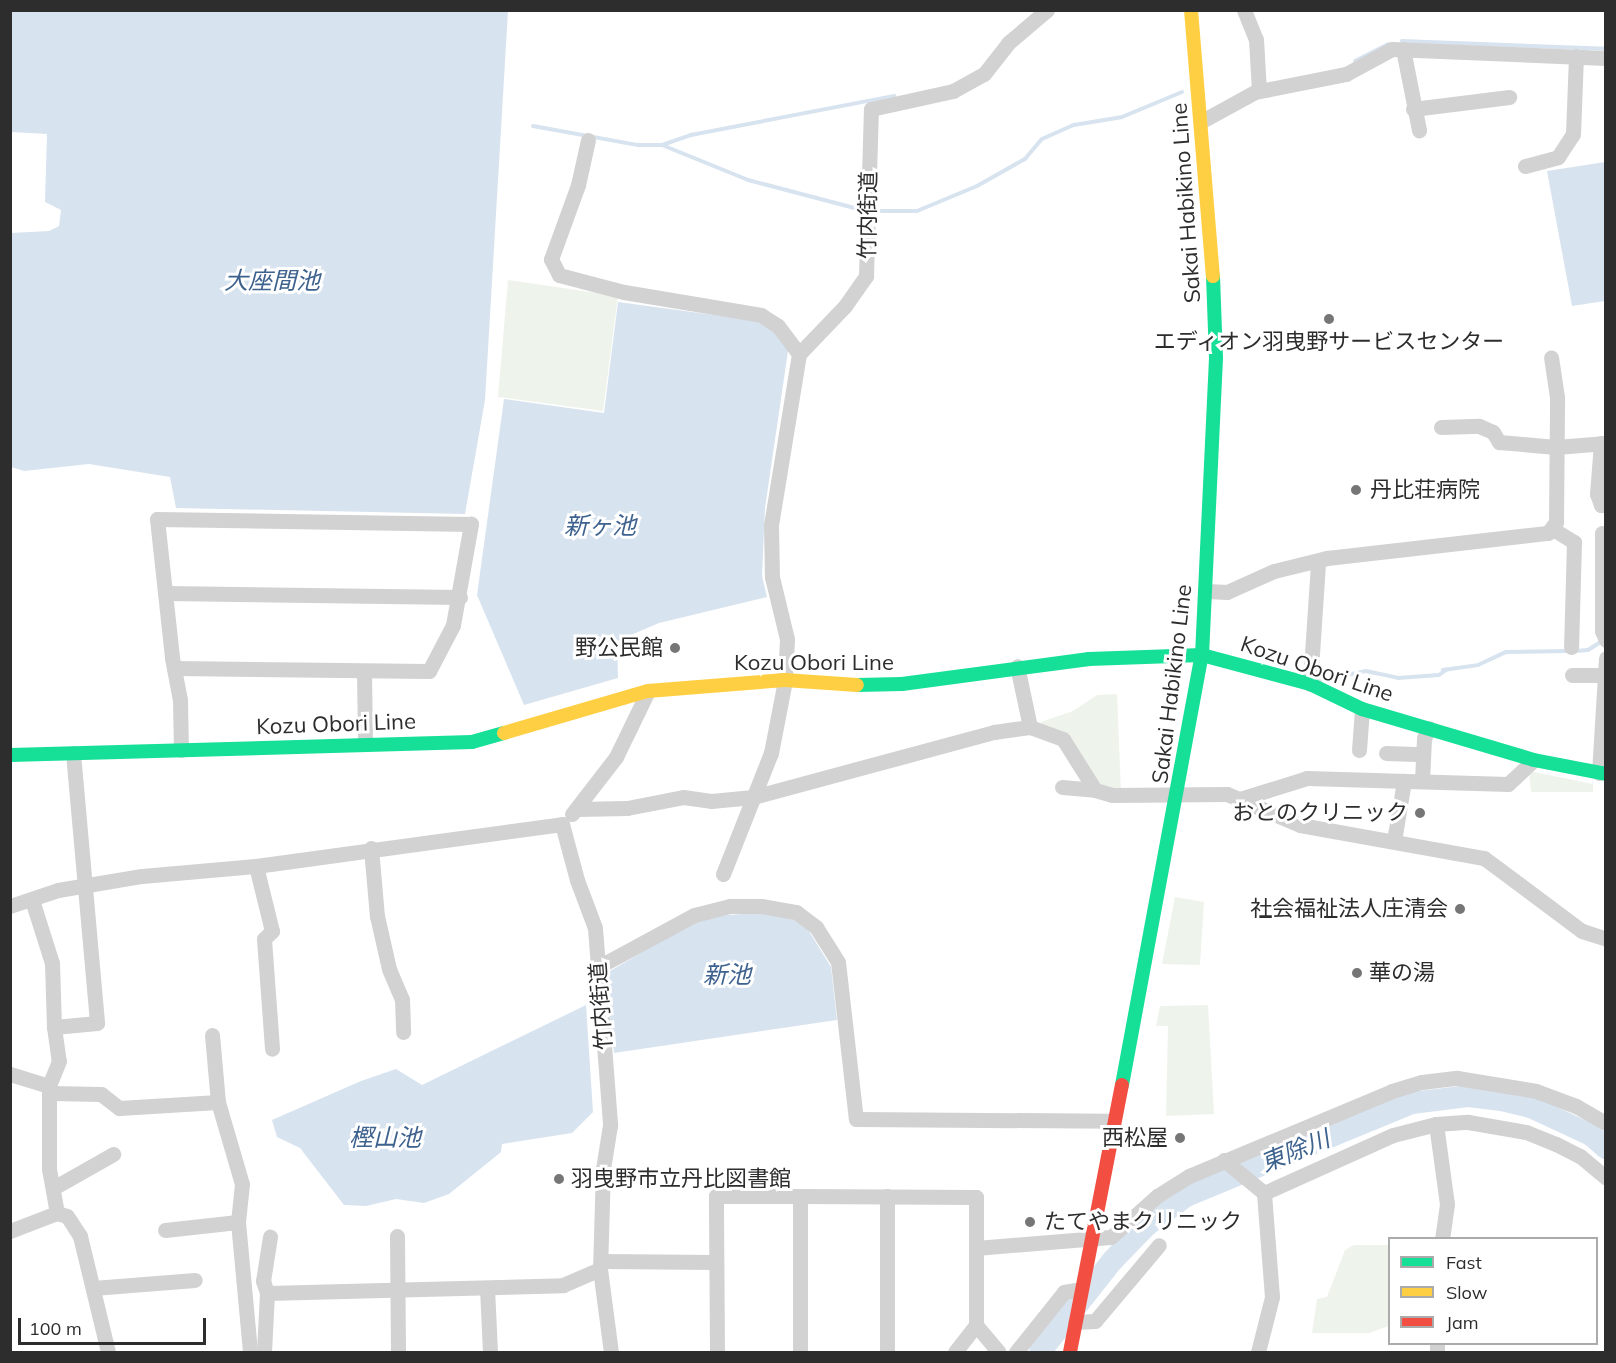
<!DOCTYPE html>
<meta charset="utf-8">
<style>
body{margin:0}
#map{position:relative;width:1616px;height:1363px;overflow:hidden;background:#fff;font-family:Mulish,"Noto Sans JP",sans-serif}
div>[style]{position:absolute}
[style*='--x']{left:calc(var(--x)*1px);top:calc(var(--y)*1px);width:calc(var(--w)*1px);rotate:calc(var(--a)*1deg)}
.green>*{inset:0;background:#eef4eb}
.water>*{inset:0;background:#d8e3f0}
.stream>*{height:4px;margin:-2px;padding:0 2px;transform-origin:2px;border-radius:2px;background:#d8e3f0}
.river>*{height:22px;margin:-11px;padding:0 11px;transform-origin:11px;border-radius:11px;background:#d8e3f0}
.street>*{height:15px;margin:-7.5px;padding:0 7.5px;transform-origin:7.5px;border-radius:7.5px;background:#d2d2d2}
.fast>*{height:14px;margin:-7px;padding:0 7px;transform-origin:7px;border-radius:7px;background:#16e098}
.slow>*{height:14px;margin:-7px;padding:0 7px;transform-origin:7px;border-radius:7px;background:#ffcf43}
.jam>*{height:14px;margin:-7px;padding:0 7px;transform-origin:7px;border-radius:7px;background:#f24e42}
.dots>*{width:16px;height:16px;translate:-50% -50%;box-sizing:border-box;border:3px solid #fff;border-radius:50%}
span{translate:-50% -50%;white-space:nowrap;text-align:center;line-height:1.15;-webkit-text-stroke:6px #fff;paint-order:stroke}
.street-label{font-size:22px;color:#2d2d2d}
.poi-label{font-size:22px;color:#2d2d2d}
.left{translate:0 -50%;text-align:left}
.right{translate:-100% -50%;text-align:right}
.water-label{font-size:24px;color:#3d628e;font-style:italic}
.frame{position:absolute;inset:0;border:12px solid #2d2d2d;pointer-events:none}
.legend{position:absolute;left:1388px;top:1237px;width:210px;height:108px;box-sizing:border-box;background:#fff;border:2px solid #ababab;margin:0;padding:8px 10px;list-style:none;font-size:18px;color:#2d2d2d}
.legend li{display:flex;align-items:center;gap:12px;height:30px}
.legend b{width:30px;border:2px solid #ababab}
.scale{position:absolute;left:18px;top:1318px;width:188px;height:27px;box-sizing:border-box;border:3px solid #2d2d2d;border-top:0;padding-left:8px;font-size:18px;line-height:21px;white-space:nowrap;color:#2d2d2d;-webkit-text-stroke:4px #fff;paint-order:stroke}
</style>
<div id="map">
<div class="green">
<i style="clip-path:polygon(508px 280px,618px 296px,603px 411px,498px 397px)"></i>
<i style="clip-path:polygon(1117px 694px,1121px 791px,1107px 791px,1041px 727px,1041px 722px,1073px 711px,1097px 695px)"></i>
<i style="clip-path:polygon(1529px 771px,1593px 784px,1593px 792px,1531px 792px)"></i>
<i style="clip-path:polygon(1175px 897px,1204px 902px,1200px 965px,1162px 964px)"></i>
<i style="clip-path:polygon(1208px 1005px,1214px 1114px,1166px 1116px,1168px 1026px,1156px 1026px,1160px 1006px)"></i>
<i style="clip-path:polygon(1354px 1245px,1389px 1245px,1389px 1326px,1369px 1333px,1312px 1333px,1317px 1299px,1327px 1297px,1345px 1250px)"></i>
</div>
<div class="water">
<i style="clip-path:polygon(10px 11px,508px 11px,485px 400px,465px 514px,176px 508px,170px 477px,89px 464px,24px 471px,11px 467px,11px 233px,49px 231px,59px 226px,61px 210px,45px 202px,47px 134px,11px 132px)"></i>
<i style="clip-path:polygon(1605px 162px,1605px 301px,1572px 306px,1547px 171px)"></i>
<i style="clip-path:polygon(618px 302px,759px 321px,775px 331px,788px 351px,765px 508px,762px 576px,767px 597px,659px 623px,617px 641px,618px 678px,524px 705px,477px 595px,504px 399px,604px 413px)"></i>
<i style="clip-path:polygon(766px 912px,804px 923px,831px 967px,837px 1020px,614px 1053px,605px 974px,702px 917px)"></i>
<i style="clip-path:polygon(586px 1005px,593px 1112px,572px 1133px,502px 1144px,501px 1152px,449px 1194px,424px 1203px,396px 1199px,366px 1206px,344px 1205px,300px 1148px,277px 1137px,272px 1120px,361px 1081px,396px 1069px,422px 1085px)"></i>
</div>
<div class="stream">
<i style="--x:1402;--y:41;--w:204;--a:2.2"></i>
<i style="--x:1355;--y:61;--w:37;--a:-27"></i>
<i style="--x:533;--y:126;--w:107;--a:10.3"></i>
<i style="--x:638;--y:145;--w:24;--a:0"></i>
<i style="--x:662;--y:145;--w:31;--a:-19"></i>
<i style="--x:691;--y:135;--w:207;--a:-10.9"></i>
<i style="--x:662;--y:145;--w:93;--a:22.1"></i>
<i style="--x:748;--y:180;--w:118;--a:14.7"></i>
<i style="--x:874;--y:211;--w:43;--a:0"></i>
<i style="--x:917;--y:211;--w:65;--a:-22.6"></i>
<i style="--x:977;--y:186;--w:55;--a:-29.4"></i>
<i style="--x:1025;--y:159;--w:26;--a:-50"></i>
<i style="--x:1042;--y:139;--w:35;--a:-24"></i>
<i style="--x:1074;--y:125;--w:49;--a:-9.5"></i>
<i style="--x:1122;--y:117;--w:65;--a:-22.6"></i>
<i style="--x:1575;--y:651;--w:13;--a:-4"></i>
<i style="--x:1588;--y:650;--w:15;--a:-32"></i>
<i style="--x:1319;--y:681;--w:48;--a:-12"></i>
<i style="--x:1366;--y:671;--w:33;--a:12"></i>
<i style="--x:1398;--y:678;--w:41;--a:-4.2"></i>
<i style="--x:1439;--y:675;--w:9;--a:-36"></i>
<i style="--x:1446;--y:670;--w:3;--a:180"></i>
<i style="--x:1443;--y:670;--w:35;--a:-8"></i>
<i style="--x:1478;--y:665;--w:31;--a:-25"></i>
<i style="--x:1506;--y:652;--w:62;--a:-0.9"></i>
</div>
<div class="river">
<i style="--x:1040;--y:1352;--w:117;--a:-51.6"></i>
<i style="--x:1113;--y:1260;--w:47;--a:-45.9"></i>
<i style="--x:1146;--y:1226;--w:50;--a:-36.9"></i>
<i style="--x:1186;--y:1196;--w:244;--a:-22.4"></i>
<i style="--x:1412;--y:1103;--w:56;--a:-7.1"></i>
<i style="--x:1468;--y:1096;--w:34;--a:7"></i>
<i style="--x:1502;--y:1100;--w:32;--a:14"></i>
<i style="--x:1533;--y:1108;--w:64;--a:25"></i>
<i style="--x:1591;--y:1135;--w:20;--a:41"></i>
</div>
<div class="street">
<i style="--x:1244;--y:10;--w:31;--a:68"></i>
<i style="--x:1256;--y:39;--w:52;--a:86.7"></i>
<i style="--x:1403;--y:49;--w:83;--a:78.8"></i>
<i style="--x:1413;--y:109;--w:97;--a:-7.1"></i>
<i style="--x:1202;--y:121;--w:60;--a:-28.7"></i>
<i style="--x:1255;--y:92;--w:93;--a:-11.2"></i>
<i style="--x:1346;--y:74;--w:52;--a:-28.5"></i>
<i style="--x:1392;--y:49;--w:214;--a:2.4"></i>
<i style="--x:588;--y:140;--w:46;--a:102.5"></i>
<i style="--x:578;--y:185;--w:79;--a:110"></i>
<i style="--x:551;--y:259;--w:18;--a:63"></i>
<i style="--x:559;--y:275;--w:67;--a:14.7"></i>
<i style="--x:624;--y:292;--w:139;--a:9.5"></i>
<i style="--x:761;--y:315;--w:20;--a:33"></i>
<i style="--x:778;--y:326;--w:35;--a:53"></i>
<i style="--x:1525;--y:166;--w:34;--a:-15"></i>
<i style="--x:1558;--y:157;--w:27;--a:-57"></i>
<i style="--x:1573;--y:134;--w:78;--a:-87.8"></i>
<i style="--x:1441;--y:427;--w:38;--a:-2"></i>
<i style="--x:1479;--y:426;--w:15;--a:23"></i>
<i style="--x:1493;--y:432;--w:12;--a:59"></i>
<i style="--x:1499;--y:442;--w:57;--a:5"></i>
<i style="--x:1556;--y:447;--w:50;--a:-4.6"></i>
<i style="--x:1601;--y:443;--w:51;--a:94.5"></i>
<i style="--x:1597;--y:494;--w:12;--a:70"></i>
<i style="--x:1601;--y:505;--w:5;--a:0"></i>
<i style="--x:1553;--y:529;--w:25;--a:32"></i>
<i style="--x:1574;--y:542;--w:105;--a:91.6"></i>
<i style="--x:1602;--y:533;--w:98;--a:90"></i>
<i style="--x:1602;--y:631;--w:10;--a:66"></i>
<i style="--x:1207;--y:591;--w:20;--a:3"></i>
<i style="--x:1227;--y:592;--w:51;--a:-24.1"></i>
<i style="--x:1274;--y:571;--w:55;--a:-13.8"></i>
<i style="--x:1327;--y:558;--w:222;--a:-6.5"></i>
<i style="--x:1548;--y:533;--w:14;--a:-54"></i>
<i style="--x:1556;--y:522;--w:125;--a:-89.5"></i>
<i style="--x:1557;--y:397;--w:40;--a:-98.5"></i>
<i style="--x:165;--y:593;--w:295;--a:0.8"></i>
<i style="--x:174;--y:668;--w:255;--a:0.7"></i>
<i style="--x:429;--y:671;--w:52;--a:-62.4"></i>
<i style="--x:453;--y:625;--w:103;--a:-79.9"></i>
<i style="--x:471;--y:524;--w:314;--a:-179.1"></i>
<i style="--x:157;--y:519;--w:140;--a:83.8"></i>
<i style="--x:172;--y:658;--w:43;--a:79.2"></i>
<i style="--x:180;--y:700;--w:50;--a:88.9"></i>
<i style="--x:364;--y:671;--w:73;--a:89.2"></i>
<i style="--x:1572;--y:675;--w:34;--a:0"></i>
<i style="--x:1310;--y:684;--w:121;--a:-86.2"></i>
<i style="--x:1030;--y:727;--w:35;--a:20"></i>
<i style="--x:1063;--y:739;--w:60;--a:57.9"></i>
<i style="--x:1095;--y:790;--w:18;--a:16"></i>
<i style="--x:1112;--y:795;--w:115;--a:-0.5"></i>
<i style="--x:1227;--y:794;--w:79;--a:23"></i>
<i style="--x:1300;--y:825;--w:187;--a:10.2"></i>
<i style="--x:1484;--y:858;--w:122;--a:36.7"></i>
<i style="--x:1582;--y:931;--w:25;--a:18"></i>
<i style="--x:1359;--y:750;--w:41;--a:-85.8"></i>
<i style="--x:73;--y:753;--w:271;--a:84.9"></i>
<i style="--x:97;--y:1023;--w:43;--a:174.7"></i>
<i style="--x:54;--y:1027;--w:34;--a:82"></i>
<i style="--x:59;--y:1061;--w:27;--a:112"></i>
<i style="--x:49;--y:1086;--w:83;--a:90"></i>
<i style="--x:49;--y:1169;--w:45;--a:79.7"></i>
<i style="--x:57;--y:1213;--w:10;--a:17"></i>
<i style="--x:67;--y:1216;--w:24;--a:57"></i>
<i style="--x:80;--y:1236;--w:119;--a:76.4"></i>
<i style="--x:1386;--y:753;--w:37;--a:2"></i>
<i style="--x:1599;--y:773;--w:115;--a:-86.5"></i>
<i style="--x:1422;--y:781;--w:43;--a:-87.3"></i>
<i style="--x:1424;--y:738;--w:11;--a:-63"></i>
<i style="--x:1062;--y:787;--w:33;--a:5"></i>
<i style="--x:1240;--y:799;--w:70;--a:-17.4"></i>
<i style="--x:1307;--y:778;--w:201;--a:1.7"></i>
<i style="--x:1508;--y:784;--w:35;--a:-43"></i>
<i style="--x:577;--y:809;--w:50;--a:-1.1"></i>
<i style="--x:627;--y:808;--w:57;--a:-11.1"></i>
<i style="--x:683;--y:797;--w:28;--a:8"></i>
<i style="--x:711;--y:801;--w:42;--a:-5.4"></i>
<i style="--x:753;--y:797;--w:250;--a:-15.1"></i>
<i style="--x:994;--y:732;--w:36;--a:-8"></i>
<i style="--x:1030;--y:727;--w:62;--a:-102"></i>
<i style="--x:572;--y:814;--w:72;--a:-52.3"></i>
<i style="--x:616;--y:757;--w:73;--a:-64.1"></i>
<i style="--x:562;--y:824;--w:58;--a:75"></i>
<i style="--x:577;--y:880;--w:51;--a:69.4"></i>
<i style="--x:595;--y:928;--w:198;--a:85.6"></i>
<i style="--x:610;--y:1125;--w:45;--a:99"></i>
<i style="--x:603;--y:1169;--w:100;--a:91.7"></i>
<i style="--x:600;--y:1269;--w:84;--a:82.5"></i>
<i style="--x:1394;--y:841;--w:61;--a:-80.5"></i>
<i style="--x:371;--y:848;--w:68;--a:85"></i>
<i style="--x:377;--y:916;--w:54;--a:77.2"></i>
<i style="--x:389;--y:969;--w:33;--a:67"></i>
<i style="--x:402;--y:999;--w:33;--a:88"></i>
<i style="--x:256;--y:866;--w:67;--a:76.2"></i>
<i style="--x:272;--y:931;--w:11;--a:135"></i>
<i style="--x:264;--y:939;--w:110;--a:85.8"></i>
<i style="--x:723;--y:874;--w:130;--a:-68.4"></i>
<i style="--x:771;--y:753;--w:74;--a:-79.1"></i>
<i style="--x:785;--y:680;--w:41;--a:-87.2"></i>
<i style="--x:787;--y:639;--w:64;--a:-103.6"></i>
<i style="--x:772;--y:577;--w:52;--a:-91.1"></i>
<i style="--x:771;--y:525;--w:173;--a:-80.7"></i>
<i style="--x:799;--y:354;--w:66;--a:-46.2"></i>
<i style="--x:845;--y:306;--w:37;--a:-55"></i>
<i style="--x:866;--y:276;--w:167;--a:-88.3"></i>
<i style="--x:871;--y:109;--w:84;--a:-12.4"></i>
<i style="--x:953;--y:91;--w:35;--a:-29"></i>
<i style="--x:984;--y:74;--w:39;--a:-52"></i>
<i style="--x:1008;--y:43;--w:51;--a:-40.2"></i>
<i style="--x:32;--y:900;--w:66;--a:72.4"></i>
<i style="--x:52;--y:963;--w:64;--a:88.2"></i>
<i style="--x:10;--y:906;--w:51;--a:-18.4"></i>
<i style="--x:58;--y:890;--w:85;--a:-9.5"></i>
<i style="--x:142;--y:876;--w:114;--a:-5"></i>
<i style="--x:256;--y:866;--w:309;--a:-7.8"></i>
<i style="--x:598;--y:967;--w:109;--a:-28.4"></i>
<i style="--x:694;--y:915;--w:37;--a:-14"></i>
<i style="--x:730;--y:906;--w:31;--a:0"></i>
<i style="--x:761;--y:906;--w:36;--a:10"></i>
<i style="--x:796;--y:912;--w:25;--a:37"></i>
<i style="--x:816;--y:927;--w:41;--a:57.8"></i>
<i style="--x:838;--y:962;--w:158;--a:83.5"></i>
<i style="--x:856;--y:1119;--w:257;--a:0.4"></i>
<i style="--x:212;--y:1035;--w:67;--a:84.9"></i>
<i style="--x:10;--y:1074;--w:41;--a:17.1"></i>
<i style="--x:50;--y:1093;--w:51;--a:1.1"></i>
<i style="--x:101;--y:1094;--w:23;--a:38"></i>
<i style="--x:119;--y:1108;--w:99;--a:-3.5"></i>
<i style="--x:218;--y:1102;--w:85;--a:73.7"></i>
<i style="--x:242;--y:1184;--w:38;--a:96"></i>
<i style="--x:238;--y:1222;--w:130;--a:84.7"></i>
<i style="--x:1436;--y:1124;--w:81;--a:82.2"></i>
<i style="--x:1447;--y:1204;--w:34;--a:98"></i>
<i style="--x:1224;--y:1160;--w:52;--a:39.5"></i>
<i style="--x:1264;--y:1193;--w:104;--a:85.6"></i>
<i style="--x:1272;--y:1297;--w:57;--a:104.3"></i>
<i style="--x:55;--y:1187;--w:67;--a:-29.6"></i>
<i style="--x:1264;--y:1193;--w:141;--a:-24.2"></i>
<i style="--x:1393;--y:1135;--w:44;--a:-14.3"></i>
<i style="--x:1436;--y:1124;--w:32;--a:-4"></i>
<i style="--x:1468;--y:1122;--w:59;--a:9.8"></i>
<i style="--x:1526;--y:1132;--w:32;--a:22"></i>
<i style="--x:1556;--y:1144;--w:27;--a:27"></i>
<i style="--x:1580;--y:1156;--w:34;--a:40"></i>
<i style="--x:165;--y:1230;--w:73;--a:-6.3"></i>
<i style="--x:10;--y:1231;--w:50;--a:-21"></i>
<i style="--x:397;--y:1236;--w:116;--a:89.5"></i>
<i style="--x:976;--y:1248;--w:135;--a:-4.7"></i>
<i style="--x:1111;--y:1237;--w:62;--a:-41.7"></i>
<i style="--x:1157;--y:1196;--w:38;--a:-32"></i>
<i style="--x:1189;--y:1176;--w:220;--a:-22.7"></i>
<i style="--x:1392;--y:1091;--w:31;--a:-17"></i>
<i style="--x:1422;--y:1082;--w:35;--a:-7"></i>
<i style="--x:1457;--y:1078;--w:80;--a:9.3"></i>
<i style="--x:1536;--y:1091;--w:43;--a:20.6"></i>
<i style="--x:1576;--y:1106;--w:34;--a:30"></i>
<i style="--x:601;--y:1261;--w:115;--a:0.5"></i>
<i style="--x:93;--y:1288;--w:102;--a:-4.5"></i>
<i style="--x:487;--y:1288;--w:64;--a:87.3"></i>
<i style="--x:267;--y:1293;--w:296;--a:-1.5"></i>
<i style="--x:563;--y:1285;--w:40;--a:-23.4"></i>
<i style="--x:1075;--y:1322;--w:20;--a:-3"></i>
<i style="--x:1095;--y:1321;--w:99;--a:-49.9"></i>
<i style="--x:976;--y:1325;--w:35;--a:50"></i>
<i style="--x:264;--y:1352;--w:59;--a:-87.1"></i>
<i style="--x:267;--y:1293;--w:13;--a:-108"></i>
<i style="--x:263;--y:1281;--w:45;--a:-81"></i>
<i style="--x:717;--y:1352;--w:156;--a:-90.4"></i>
<i style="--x:716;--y:1196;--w:84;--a:0"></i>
<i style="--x:800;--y:1196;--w:176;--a:0.3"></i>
<i style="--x:976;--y:1197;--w:128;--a:90"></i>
<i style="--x:976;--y:1325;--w:34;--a:128"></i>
<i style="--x:800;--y:1352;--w:156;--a:-90"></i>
<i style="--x:887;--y:1352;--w:156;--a:-90"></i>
<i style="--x:1016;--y:1352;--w:77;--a:-51.3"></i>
<i style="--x:1064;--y:1292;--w:17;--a:-10"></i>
<i style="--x:1437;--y:1352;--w:8;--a:-90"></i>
</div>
<div class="fast">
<i style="--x:857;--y:685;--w:45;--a:-1.3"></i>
<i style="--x:902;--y:684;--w:189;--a:-7.6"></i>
<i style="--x:1089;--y:659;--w:113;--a:-2"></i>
<i style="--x:1202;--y:655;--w:112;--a:15"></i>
<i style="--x:1310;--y:684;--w:58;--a:25.7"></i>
<i style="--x:1362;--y:709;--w:179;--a:16.5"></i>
<i style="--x:1534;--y:760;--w:73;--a:11"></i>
<i style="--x:10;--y:755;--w:462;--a:-1.6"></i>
<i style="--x:472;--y:742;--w:33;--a:-16"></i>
<i style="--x:1122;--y:1085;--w:437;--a:-79.5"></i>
<i style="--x:1202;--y:655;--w:297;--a:-87.3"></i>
<i style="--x:1216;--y:358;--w:82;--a:-92.1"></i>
</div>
<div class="slow">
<i style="--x:1191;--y:10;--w:267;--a:85.3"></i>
<i style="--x:504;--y:733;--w:150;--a:-16.3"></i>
<i style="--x:648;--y:691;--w:137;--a:-4.6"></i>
<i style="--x:785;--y:680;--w:72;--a:4"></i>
</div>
<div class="jam">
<i style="--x:1070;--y:1352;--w:272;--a:-79"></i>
</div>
<div class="dots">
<i style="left:1329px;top:319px;background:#767676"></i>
<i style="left:1356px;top:490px;background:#767676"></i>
<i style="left:675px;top:648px;background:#767676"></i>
<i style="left:1420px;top:813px;background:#767676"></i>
<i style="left:1460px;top:909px;background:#767676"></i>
<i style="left:1357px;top:973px;background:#767676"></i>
<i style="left:1180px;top:1138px;background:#767676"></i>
<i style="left:559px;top:1179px;background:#767676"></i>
<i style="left:1030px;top:1222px;background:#767676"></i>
</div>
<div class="street-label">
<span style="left:1186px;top:203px;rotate:-94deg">Sakai Habikino Line</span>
<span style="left:868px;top:215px;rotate:-89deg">竹内街道</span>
<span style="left:814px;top:663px">Kozu Obori Line</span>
<span style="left:1317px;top:669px;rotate:19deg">Kozu Obori Line</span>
<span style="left:1172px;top:684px;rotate:-83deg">Sakai Habikino Line</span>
<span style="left:336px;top:724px;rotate:-2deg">Kozu Obori Line</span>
<span style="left:601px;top:1006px;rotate:-94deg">竹内街道</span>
</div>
<div class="poi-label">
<span style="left:1329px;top:342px">エディオン羽曳野サービスセンター</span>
<span class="left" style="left:1370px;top:490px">丹比荘病院</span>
<span class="right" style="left:663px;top:648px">野公民館</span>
<span class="right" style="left:1408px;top:813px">おとのクリニック</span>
<span class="right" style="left:1448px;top:909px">社会福祉法人庄清会</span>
<span class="left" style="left:1369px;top:973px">華の湯</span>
<span class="right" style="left:1168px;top:1138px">西松屋</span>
<span class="left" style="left:571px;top:1179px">羽曳野市立丹比図書館</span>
<span class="left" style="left:1044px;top:1222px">たてやまクリニック</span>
</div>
<div class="water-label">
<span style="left:272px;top:281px">大座間池</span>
<span style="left:600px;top:526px">新ヶ池</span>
<span style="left:727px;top:975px">新池</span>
<span style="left:385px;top:1138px">樫山池</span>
<span style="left:1295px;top:1151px;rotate:-22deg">東除川</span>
</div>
<div class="frame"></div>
<ul class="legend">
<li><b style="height:8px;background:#16e098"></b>Fast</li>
<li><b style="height:8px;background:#ffcf43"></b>Slow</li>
<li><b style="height:8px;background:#f24e42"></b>Jam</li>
</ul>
<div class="scale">100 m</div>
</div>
